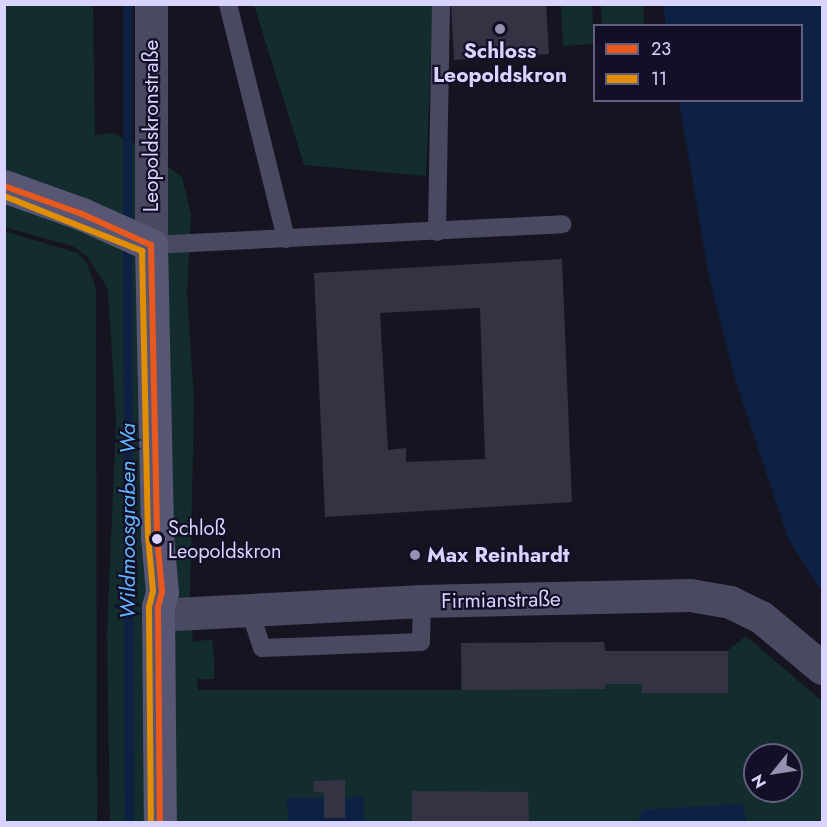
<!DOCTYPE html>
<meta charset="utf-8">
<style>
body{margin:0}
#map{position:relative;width:827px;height:827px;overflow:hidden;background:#161421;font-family:Jost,sans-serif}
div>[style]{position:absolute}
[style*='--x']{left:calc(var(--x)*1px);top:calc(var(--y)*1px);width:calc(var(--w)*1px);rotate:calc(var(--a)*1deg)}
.green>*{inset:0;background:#132c2d}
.water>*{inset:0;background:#0d2144}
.stream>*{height:9px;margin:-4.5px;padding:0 4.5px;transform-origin:4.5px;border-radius:4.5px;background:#0d2144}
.building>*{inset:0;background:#343243}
.lane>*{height:18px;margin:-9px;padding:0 9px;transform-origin:9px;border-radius:9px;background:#4a4962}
.street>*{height:33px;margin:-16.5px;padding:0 16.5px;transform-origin:16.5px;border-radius:16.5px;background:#4a4962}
.secondary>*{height:33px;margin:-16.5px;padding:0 16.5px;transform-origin:16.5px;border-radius:16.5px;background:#575674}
.bus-1>*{height:6px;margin:-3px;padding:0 3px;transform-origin:3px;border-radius:3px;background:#e9581d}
.bus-2>*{height:6px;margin:-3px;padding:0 3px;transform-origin:3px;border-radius:3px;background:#e18e00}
.dots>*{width:16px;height:16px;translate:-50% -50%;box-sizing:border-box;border:3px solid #130f26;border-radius:50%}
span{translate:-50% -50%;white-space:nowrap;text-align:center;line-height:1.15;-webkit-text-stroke:4.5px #130f26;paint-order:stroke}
.bus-label{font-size:20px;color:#d9d4ff}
.left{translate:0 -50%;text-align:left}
.poi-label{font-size:21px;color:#d9d4ff;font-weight:700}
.street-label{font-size:21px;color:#d9d4ff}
.water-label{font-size:22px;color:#62b6ff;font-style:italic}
.frame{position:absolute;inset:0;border:6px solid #d9d4ff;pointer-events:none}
.legend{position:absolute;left:593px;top:24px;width:210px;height:78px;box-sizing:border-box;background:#130f26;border:2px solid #625e7d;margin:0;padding:8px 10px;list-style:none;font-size:18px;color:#d9d4ff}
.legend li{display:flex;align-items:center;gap:12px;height:30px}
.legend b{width:30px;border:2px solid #625e7d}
.north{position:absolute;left:743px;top:743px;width:60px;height:60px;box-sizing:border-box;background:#130f26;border:2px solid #625e7d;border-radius:50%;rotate:240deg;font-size:16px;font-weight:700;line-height:24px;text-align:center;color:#d9d4ff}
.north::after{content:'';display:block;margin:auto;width:21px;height:27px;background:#9591b1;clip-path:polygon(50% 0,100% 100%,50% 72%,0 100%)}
</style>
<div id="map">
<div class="green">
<i style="clip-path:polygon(evenodd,4px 5px,93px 5px,95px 135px,113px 133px,140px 146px,182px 177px,191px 215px,187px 295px,194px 398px,190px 599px,193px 642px,212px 639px,214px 659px,214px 679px,197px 679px,198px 690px,461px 690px,461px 643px,604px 642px,605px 651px,727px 651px,746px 636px,822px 701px,822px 822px,110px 822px,107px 637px,116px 420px,108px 289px,87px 256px,72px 246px,5px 227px,4px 5px,755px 755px,791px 755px,791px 791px,755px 791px,755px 755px)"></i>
<i style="clip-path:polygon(254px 5px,433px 5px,426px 176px,304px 165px)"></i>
<i style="clip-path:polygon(561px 5px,592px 5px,594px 44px,563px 46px)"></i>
<i style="clip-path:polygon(601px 5px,643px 5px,644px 25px,602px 25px)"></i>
<i style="clip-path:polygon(4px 231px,77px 253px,87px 263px,96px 289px,97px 822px,5px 822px)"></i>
</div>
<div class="water">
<i style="clip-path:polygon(663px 5px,822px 5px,822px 592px,788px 538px,736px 382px,709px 277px,679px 101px,802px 100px,802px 26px,666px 25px)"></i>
<i style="clip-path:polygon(363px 797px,364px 822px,288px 822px,287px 798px)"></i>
<i style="clip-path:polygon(743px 804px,746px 822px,638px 822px,642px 810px)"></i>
</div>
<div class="stream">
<i style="--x:127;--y:4;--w:223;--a:90"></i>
<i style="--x:127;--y:241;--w:581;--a:89.8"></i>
</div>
<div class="building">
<i style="clip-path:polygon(451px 4px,546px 4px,549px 54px,454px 60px)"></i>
<i style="clip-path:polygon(evenodd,562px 259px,572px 502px,325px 517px,314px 273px,562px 259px,480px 308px,485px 459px,406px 462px,406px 448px,388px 450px,380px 313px,480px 308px)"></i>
<i style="clip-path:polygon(604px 642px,605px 651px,728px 651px,728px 693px,642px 693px,642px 684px,605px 684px,605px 689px,462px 690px,461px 643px)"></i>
<i style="clip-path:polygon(345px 780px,345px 818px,324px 818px,324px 792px,314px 792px,313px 781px)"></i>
<i style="clip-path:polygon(412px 791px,528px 792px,529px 822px,412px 822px)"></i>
</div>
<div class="lane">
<i style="--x:228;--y:4;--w:242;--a:76.1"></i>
<i style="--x:437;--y:232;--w:228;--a:-89"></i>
<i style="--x:151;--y:245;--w:412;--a:-2.9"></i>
<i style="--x:249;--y:608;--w:42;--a:72"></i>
<i style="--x:262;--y:648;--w:159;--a:-2.2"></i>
<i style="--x:421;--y:642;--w:41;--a:-88.6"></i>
</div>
<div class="street">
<i style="--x:151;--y:4;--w:241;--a:90"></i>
<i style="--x:158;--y:607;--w:17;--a:24"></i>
<i style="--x:174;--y:614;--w:248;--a:-3"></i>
<i style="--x:422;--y:601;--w:268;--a:-1.3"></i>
<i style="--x:690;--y:595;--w:41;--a:9.9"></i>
<i style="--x:730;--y:602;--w:34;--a:26"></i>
<i style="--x:761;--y:617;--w:80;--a:39.9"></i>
</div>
<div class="secondary">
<i style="--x:4;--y:186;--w:83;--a:19.7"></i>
<i style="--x:82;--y:214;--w:76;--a:24.2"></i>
<i style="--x:151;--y:245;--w:291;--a:88.8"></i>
<i style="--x:157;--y:536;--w:56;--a:84.9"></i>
<i style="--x:162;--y:592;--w:16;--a:105"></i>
<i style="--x:158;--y:607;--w:215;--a:89.5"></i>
</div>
<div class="bus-1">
<i style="--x:4;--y:186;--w:83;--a:19.7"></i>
<i style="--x:82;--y:214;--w:76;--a:24.2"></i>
<i style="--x:151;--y:245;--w:291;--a:88.8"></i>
<i style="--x:157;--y:536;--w:56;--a:84.9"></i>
<i style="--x:162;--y:592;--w:16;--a:105"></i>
<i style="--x:158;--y:607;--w:215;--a:89.5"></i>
</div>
<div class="bus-2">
<i style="--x:4;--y:196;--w:149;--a:21.7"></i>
<i style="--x:142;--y:251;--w:285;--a:88.8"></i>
<i style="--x:148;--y:536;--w:55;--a:84.8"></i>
<i style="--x:153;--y:591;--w:16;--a:104"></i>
<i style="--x:149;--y:607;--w:215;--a:89.5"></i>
</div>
<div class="dots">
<i style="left:500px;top:29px;background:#9591b1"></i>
<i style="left:157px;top:539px;background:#d9d4ff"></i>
<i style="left:415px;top:555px;background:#9591b1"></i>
</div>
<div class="bus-label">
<span class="left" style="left:168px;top:540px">Schloß<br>Leopoldskron</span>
</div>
<div class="poi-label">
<span style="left:500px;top:63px">Schloss<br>Leopoldskron</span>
<span class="left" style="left:427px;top:555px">Max Reinhardt</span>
</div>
<div class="street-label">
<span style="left:151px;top:126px;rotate:-90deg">Leopoldskronstraße</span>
<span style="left:501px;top:600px;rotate:-1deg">Firmianstraße</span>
</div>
<div class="water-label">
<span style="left:128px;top:521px;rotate:-90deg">Wildmoosgraben Wa</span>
</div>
<div class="frame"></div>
<ul class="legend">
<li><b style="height:8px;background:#e9581d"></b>23</li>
<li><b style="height:8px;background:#e18e00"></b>11</li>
</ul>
<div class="north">N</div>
</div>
